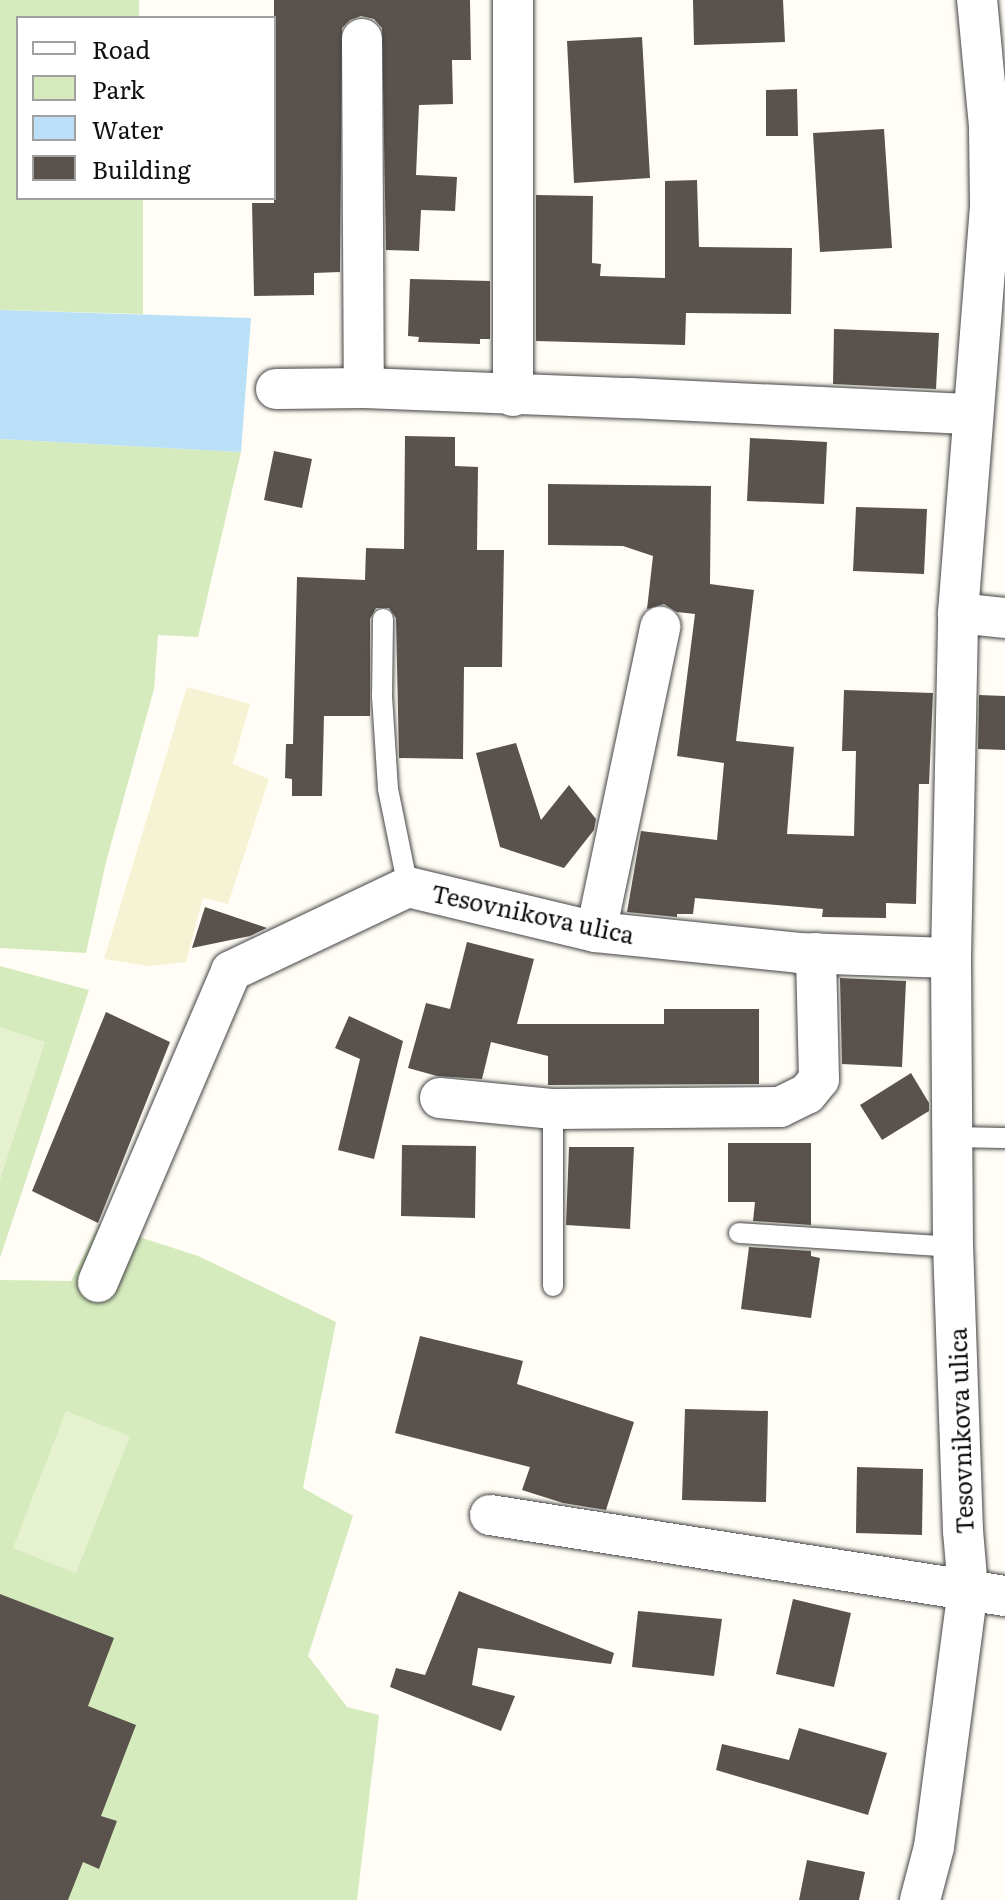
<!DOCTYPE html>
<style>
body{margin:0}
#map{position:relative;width:1005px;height:1900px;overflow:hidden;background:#fffdf5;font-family:Literata,serif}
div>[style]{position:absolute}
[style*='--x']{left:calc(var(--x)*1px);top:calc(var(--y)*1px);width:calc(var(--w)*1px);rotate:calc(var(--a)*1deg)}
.farmland>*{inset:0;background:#f6f3d4}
.green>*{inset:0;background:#d5ebbd}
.pitch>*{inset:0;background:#e6f2cf}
.water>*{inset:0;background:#b9e0f7}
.building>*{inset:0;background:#5a524d}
.roads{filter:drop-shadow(0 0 2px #444) drop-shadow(0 0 2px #444)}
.lane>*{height:20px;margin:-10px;padding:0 10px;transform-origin:10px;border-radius:10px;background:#fff}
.street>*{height:40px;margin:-20px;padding:0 20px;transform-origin:20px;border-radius:20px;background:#fff}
span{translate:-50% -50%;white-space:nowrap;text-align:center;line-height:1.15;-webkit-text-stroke:8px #fff;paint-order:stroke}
.street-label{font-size:24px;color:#111}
.legend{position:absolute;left:16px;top:16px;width:260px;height:184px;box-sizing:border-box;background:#fff;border:2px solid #a0a0a0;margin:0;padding:10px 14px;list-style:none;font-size:24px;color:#111}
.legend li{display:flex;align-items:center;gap:16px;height:40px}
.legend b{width:40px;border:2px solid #a0a0a0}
</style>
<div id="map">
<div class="farmland">
<i style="clip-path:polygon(187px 687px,250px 704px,233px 764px,269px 779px,228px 904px,203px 898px,186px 962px,149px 966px,104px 959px)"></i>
</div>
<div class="green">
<i style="clip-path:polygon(0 0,139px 0,139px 18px,18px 18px,18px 198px,143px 198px,143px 314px,0 310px)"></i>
<i style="clip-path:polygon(0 439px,241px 452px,198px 637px,158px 635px,154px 689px,106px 862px,86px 953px,0 948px)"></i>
<i style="clip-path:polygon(0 966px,89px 990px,0 1258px)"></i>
<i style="clip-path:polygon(99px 1224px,198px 1256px,336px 1322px,303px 1488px,353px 1516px,308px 1656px,347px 1707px,379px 1715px,357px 1900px,0 1900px,0 1280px,71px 1281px)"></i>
</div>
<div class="pitch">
<i style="clip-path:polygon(0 1027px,45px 1042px,0 1180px)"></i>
<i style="clip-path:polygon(66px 1411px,130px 1436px,76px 1573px,13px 1548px)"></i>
</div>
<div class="water">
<i style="clip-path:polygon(0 310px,251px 318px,241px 452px,0 439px)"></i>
</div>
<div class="building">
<i style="clip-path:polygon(274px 0,470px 0,471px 60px,452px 60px,453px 104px,419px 105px,416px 175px,457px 177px,455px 211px,421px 210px,419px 251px,386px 250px,382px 28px,374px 19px,361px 16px,350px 20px,342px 28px,340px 272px,314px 273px,314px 295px,254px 296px,252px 203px,274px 203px)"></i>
<i style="clip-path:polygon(693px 0,783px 0,785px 42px,694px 45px)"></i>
<i style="clip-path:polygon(642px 37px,650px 178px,574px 183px,567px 41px)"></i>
<i style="clip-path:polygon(797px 89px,798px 136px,766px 136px,766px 90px)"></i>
<i style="clip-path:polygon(884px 129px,892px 248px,820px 252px,813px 133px)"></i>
<i style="clip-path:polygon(697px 180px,699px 247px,792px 248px,791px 314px,686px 313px,685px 345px,536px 341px,536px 195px,593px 196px,592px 263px,601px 264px,600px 276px,665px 278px,665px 181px)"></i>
<i style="clip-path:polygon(410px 279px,490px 281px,490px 339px,480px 339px,480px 344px,418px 342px,419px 337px,408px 336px)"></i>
<i style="clip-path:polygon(834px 329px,939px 333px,936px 389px,833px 384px)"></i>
<i style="clip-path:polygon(405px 436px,455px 437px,455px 466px,478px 467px,477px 550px,504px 550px,502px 667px,464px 667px,463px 759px,399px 758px,396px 618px,389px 608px,376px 608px,370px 619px,370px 716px,324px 716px,322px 796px,292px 796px,292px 779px,285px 778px,286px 744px,293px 744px,297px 577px,365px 580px,366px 548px,404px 549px)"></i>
<i style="clip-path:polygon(750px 438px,827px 442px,824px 504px,747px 501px)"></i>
<i style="clip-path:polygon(274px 451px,312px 459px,302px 508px,264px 500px)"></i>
<i style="clip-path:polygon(548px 484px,711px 486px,710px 584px,754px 590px,736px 741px,794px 747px,787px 834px,854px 836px,856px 751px,842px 751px,844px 690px,933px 693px,929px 784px,919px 784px,916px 904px,886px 903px,886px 918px,822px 917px,823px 909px,695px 898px,693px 914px,677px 914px,677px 917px,627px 912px,641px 831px,717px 840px,724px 763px,677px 756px,695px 614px,677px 612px,664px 604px,647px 609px,653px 556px,623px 546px,548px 545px)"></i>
<i style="clip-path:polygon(856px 507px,927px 509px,924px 574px,853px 571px)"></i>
<i style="clip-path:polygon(979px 695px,1005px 696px,1005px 750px,978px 749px)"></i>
<i style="clip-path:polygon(516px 743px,541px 820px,569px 785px,596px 819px,594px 830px,564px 868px,500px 847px,476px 753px)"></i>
<i style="clip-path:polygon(205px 907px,267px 928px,250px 936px,192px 948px)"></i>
<i style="clip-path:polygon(467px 942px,534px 959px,517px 1024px,664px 1024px,664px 1009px,759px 1009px,759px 1084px,548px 1085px,548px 1056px,491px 1042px,482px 1079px,437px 1076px,408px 1068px,426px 1003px,450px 1009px)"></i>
<i style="clip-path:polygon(840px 978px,906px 981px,902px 1067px,842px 1064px)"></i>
<i style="clip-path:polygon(106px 1012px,170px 1042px,98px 1223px,32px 1191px)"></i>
<i style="clip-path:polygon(349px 1016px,403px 1041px,374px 1159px,338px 1150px,360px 1059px,335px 1048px)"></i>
<i style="clip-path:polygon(911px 1073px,929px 1103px,929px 1111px,882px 1140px,860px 1105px)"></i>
<i style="clip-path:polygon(728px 1143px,811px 1143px,811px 1225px,753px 1221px,755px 1202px,728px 1202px)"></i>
<i style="clip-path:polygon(402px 1145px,476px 1146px,475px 1218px,401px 1216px)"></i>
<i style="clip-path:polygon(569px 1147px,634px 1147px,630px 1229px,566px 1225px)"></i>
<i style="clip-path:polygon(749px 1247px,811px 1251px,811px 1256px,820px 1258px,811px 1318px,741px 1309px)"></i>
<i style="clip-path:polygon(420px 1336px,523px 1361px,517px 1384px,634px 1422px,606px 1510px,563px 1503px,522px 1490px,530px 1467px,395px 1433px)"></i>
<i style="clip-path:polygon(685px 1409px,768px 1411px,766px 1502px,682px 1500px)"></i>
<i style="clip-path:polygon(857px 1467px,923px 1469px,922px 1535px,856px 1533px)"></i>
<i style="clip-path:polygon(459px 1591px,614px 1653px,611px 1664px,478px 1648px,472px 1685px,515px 1696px,501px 1731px,390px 1687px,396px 1668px,425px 1675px)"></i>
<i style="clip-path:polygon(0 1594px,114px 1638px,88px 1706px,136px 1725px,101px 1816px,117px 1821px,99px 1869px,83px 1862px,68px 1900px,0 1900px)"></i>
<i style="clip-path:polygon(793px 1599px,851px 1613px,834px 1687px,776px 1674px)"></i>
<i style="clip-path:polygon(638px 1611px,722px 1619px,714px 1676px,632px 1667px)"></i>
<i style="clip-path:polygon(799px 1728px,887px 1753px,868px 1815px,716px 1770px,722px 1744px,789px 1760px)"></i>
<i style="clip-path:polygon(807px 1860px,865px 1872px,859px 1900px,799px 1900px)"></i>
</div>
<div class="roads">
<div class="lane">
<i style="--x:383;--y:619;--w:77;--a:90.7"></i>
<i style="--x:382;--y:696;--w:93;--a:86.3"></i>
<i style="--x:388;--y:789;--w:100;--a:78.5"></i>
<i style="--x:553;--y:1109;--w:177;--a:90"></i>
<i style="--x:952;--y:1137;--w:53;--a:1.1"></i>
<i style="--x:739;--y:1233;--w:214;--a:3.7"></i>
</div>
<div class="street">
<i style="--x:362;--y:39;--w:349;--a:89.7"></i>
<i style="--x:276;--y:389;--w:88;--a:-0.7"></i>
<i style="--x:364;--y:388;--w:266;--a:2.2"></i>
<i style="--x:630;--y:398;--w:343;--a:2.7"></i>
<i style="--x:513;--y:396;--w:396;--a:-90"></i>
<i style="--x:958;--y:613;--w:47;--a:6.1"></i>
<i style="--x:596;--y:932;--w:312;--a:-78.1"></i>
<i style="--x:440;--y:1098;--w:114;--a:5.6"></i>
<i style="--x:553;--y:1109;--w:227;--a:-0.5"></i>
<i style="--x:780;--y:1107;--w:30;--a:-26"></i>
<i style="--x:807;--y:1094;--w:19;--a:-51"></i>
<i style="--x:819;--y:1079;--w:126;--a:-91.4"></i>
<i style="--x:98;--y:1282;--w:338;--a:-66.8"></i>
<i style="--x:231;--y:971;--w:196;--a:-25.4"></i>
<i style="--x:408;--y:887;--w:193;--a:13.5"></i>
<i style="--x:596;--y:932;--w:204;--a:5.9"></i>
<i style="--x:799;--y:953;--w:152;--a:1.9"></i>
<i style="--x:490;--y:1515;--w:521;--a:8.94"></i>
<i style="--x:920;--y:1900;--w:55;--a:-75.2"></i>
<i style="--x:934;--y:1847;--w:259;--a:-82.5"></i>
<i style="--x:968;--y:1590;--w:59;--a:-94.8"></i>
<i style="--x:963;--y:1531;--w:284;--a:-92"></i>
<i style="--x:953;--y:1247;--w:289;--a:-90.4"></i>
<i style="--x:951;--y:958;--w:345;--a:-88.8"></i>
<i style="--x:958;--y:613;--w:412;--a:-85.5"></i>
<i style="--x:990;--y:202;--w:76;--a:-90.8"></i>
<i style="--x:989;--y:126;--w:127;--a:-95.4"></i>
</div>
</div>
<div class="street-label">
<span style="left:533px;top:913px;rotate:12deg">Tesovnikova ulica</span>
<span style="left:960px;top:1431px;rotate:-92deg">Tesovnikova ulica</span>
</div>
<ul class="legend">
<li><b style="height:10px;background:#fff"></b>Road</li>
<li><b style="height:22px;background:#d5ebbd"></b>Park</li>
<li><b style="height:22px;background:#b9e0f7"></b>Water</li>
<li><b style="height:22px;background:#5a524d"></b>Building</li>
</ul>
</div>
